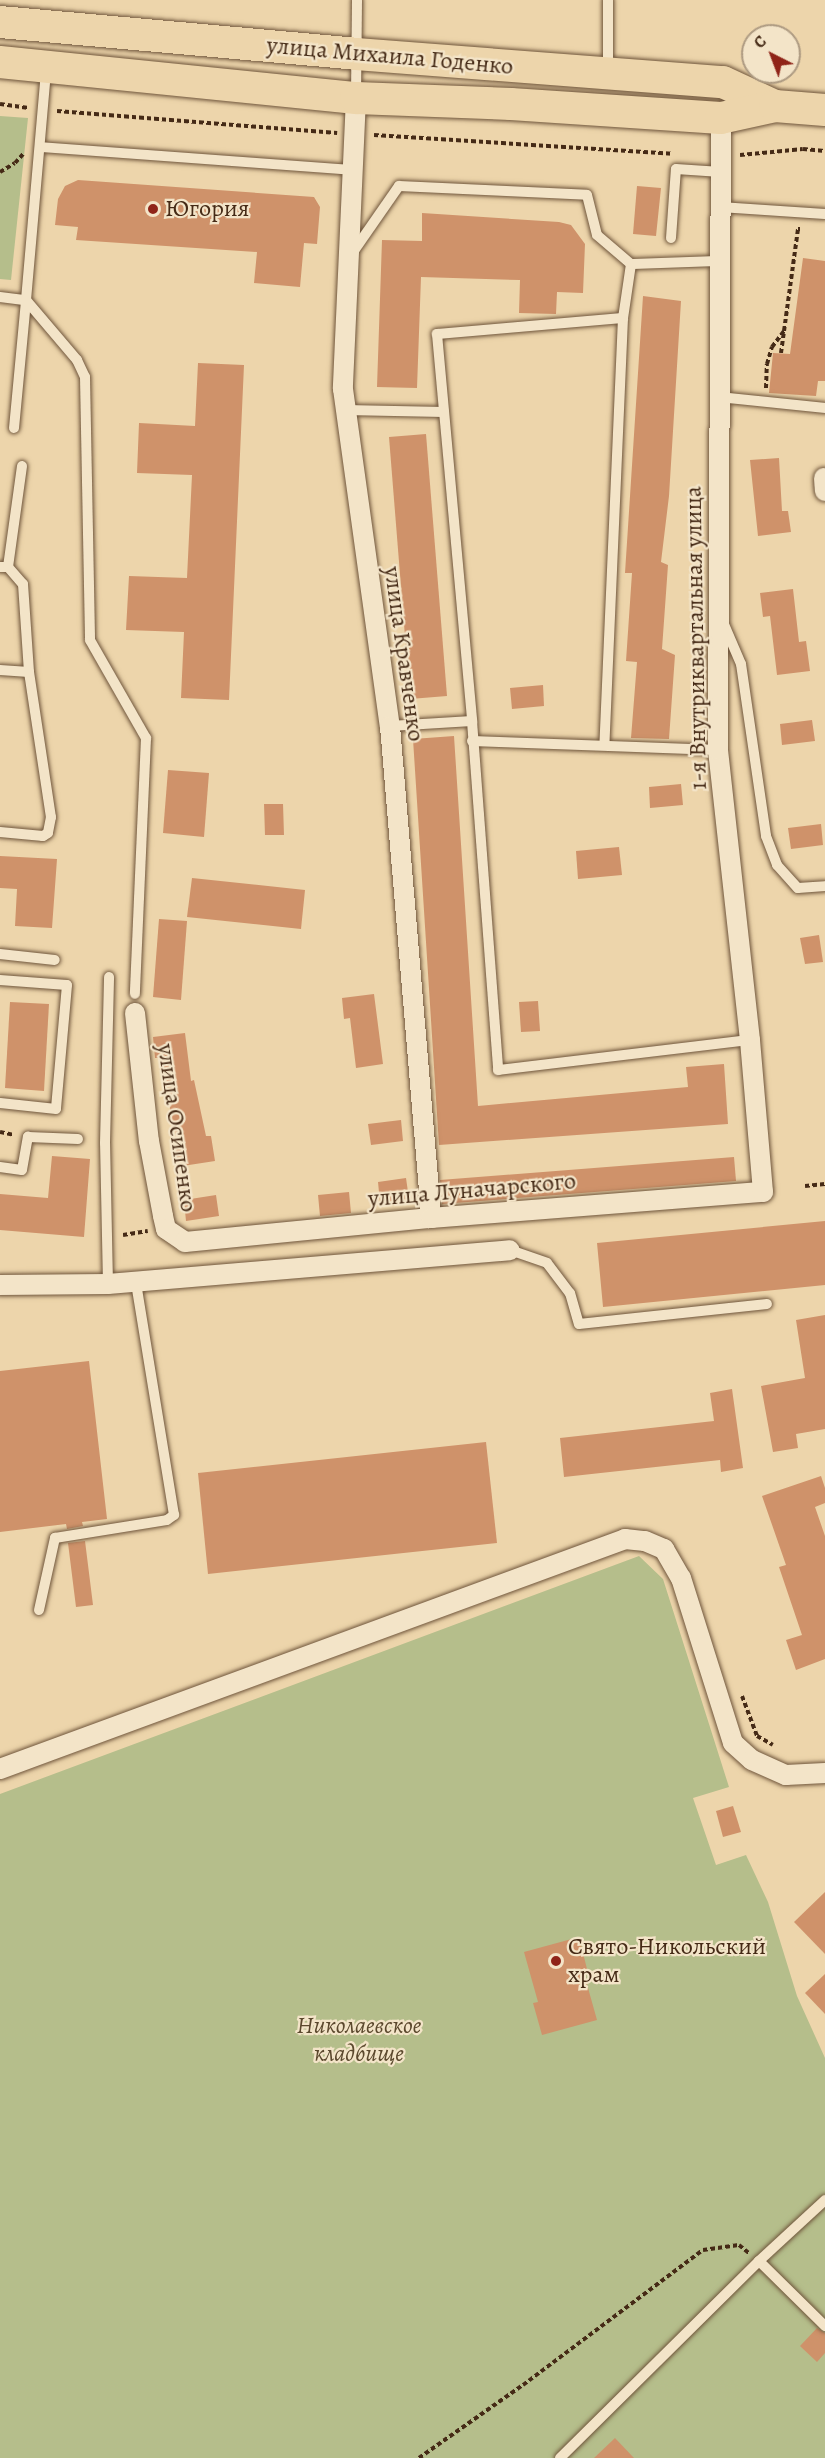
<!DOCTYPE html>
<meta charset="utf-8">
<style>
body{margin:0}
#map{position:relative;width:825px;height:2458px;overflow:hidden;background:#edd5ab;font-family:Alegreya,serif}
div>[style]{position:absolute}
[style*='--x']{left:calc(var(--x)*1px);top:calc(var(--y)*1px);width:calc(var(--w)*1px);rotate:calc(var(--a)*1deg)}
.green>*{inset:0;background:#b5be8b}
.building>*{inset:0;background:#cf926a}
.path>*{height:4px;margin-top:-2px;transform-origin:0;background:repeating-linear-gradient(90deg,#452a16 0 4.5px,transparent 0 7.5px)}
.roads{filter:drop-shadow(0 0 2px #6f553b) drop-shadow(0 0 2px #6f553b)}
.lane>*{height:10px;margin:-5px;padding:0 5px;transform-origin:5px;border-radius:5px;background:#f3e4c8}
.street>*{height:20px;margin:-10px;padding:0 10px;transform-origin:10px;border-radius:10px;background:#f3e4c8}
.primary>*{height:32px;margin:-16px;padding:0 16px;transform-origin:16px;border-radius:16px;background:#edd5ab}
.dots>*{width:16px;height:16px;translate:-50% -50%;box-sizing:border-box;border:3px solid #f3e4c8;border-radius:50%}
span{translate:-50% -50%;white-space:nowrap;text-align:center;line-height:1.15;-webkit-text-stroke:4.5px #f3e4c8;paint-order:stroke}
.street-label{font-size:24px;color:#452a16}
.poi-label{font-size:24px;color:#452a16}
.left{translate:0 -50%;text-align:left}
.park-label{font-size:24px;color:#5b482d;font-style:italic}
.north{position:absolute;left:741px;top:24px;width:60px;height:60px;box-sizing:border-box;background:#f3e4c8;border:2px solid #ad9a81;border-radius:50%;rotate:318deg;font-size:16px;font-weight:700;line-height:24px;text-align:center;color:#452a16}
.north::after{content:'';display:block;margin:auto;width:21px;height:27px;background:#8f2418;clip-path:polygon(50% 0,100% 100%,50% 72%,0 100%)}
</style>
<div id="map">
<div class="green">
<i style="clip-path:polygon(0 116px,28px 118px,11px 280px,0 279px)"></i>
<i style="clip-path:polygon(639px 1556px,663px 1579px,729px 1787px,693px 1798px,716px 1865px,746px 1855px,768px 1902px,797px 1996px,825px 2058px,825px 2458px,0 2458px,0 1794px)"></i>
</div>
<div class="building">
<i style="clip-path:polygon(78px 180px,314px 197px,320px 207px,317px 244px,304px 243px,300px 287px,254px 283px,257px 252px,76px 240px,78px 227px,55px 225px,58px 199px,65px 186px)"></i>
<i style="clip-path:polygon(637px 186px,661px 188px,656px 236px,633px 234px)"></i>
<i style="clip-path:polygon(422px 213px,559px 222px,571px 225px,585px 244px,583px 293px,557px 292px,556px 314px,519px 313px,520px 280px,421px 277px,417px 388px,377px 387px,382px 240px,422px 241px)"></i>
<i style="clip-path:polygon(803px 258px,825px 261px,825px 381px,818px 381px,816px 396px,769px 393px,773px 353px,790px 354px)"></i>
<i style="clip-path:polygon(643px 296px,681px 301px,669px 496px,661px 562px,668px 565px,662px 649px,675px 655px,669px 739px,631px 738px,637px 662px,626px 661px,632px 573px,625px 573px)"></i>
<i style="clip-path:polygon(198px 363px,244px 365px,229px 700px,181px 698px,184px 632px,126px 630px,129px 576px,187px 578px,192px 475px,137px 473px,139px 423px,195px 426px)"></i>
<i style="clip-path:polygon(426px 434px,447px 696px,410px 699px,389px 437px)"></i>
<i style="clip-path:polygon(779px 458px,782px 511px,788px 511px,791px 532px,758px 536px,750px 460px)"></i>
<i style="clip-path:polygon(793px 589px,799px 642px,806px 641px,810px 671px,777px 675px,770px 616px,763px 617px,760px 593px)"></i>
<i style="clip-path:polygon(543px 685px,544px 706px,512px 709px,510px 688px)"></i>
<i style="clip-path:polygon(812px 720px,815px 741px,782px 745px,780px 724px)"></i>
<i style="clip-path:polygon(454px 736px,478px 1106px,688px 1087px,686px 1067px,724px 1064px,728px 1124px,439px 1145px,413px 739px)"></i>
<i style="clip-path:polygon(168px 770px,209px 773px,204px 837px,163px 833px)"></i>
<i style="clip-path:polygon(681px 784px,683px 805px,650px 808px,649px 787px)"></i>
<i style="clip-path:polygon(264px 804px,283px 804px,284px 835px,265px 835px)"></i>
<i style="clip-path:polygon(821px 824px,823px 845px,791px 849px,788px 828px)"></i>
<i style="clip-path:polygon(619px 847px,622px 875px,578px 879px,576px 851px)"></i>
<i style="clip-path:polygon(0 856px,57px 859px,52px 928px,15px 926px,17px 889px,0 888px)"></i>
<i style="clip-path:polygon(192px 878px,305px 890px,301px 929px,187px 917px)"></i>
<i style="clip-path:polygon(159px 919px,187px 921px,181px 1000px,153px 997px)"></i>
<i style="clip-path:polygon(819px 935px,823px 962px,805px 964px,800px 938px)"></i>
<i style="clip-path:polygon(374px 994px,383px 1064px,356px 1068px,350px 1018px,344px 1019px,342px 998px)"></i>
<i style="clip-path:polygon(538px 1001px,540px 1031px,521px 1032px,519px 1002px)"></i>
<i style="clip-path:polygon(10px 1002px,49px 1004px,44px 1091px,5px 1088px)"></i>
<i style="clip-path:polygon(185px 1033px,191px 1081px,194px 1080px,206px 1136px,211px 1136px,215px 1161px,176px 1167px,173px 1142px,177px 1141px,159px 1058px,155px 1058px,153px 1037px)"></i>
<i style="clip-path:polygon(401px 1120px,403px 1141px,371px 1145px,368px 1124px)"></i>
<i style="clip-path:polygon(52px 1156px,90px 1159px,84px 1237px,0 1230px,0 1194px,48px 1198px)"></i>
<i style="clip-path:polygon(734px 1157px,736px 1181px,442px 1204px,440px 1180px)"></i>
<i style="clip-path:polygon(406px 1178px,409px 1199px,380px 1203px,378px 1182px)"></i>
<i style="clip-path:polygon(349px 1192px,351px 1213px,320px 1216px,318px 1195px)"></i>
<i style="clip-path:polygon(216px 1195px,219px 1216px,186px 1221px,184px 1200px)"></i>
<i style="clip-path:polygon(825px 1221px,825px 1285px,603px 1307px,597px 1243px)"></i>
<i style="clip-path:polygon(825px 1315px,825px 1429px,796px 1434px,798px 1448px,773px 1452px,761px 1386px,805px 1378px,796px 1320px)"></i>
<i style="clip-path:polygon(89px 1361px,107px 1519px,82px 1522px,83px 1526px,67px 1529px,66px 1524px,0 1532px,0 1371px)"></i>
<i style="clip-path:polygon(732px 1389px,743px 1468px,721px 1472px,720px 1460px,564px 1477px,560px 1438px,714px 1421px,710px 1393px)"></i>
<i style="clip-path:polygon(486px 1442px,497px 1543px,208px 1574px,198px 1473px)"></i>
<i style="clip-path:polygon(821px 1476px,825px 1488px,825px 1503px,815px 1507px,825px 1536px,825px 1659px,796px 1670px,786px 1640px,802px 1635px,779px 1567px,786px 1565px,762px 1496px)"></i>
<i style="clip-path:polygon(85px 1541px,93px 1605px,76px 1607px,68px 1543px)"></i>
<i style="clip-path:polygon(733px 1806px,741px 1832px,723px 1837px,716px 1811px)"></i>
<i style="clip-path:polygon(825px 1892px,825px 1954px,794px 1922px)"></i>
<i style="clip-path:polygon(579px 1937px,587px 1969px,583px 1970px,597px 2020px,542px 2035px,533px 2003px,538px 2002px,524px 1952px)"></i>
<i style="clip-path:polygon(825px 1974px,825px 2014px,805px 1993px)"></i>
<i style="clip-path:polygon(817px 2328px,825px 2333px,825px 2353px,817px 2362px,800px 2346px)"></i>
<i style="clip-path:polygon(615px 2438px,634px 2458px,594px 2458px)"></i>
</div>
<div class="path">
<i style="--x:0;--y:104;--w:29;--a:8"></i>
<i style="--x:57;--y:111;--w:281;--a:4.5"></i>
<i style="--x:374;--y:135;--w:299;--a:3.6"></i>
<i style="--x:740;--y:155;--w:63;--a:-5.4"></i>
<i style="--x:803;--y:149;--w:22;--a:5"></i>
<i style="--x:0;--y:172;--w:17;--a:-31"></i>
<i style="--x:15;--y:163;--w:12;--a:-48"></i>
<i style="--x:781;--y:353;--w:125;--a:-82.2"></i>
<i style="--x:798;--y:229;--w:2;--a:0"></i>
<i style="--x:766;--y:388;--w:24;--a:-88"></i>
<i style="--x:767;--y:364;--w:18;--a:-74"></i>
<i style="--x:772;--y:347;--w:20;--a:-53"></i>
<i style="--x:0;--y:1132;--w:14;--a:12"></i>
<i style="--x:805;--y:1186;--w:20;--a:-6"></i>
<i style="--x:123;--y:1235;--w:25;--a:-9"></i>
<i style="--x:742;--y:1696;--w:43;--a:69.4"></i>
<i style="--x:757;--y:1736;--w:18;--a:29"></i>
<i style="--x:419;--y:2458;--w:127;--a:-35.1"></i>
<i style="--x:523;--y:2385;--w:225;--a:-36.9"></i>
<i style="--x:703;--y:2250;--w:36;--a:-8"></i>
<i style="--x:739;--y:2245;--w:13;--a:39"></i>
</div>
<div class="roads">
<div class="lane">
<i style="--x:608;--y:72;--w:72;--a:-90"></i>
<i style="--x:356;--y:96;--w:96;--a:-89.4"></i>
<i style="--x:40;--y:147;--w:314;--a:4.2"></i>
<i style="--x:720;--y:207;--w:105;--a:3.8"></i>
<i style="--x:671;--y:238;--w:69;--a:-85.9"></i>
<i style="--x:676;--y:169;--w:45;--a:3.8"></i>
<i style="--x:351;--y:255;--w:84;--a:-55.2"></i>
<i style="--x:399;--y:186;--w:188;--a:2.7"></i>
<i style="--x:587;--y:195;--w:41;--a:76"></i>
<i style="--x:597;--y:235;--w:45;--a:40.5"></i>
<i style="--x:631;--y:264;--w:55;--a:98.4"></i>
<i style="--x:623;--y:318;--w:427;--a:92.5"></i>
<i style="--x:631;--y:264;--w:88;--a:-2"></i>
<i style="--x:0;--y:297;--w:26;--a:7"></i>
<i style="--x:26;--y:300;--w:231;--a:-85"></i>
<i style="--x:26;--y:300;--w:79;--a:49.6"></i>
<i style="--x:77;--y:360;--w:19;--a:65"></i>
<i style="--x:85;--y:377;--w:263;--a:88.9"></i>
<i style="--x:90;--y:640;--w:113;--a:60.3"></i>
<i style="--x:146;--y:738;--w:256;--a:92.5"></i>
<i style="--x:623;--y:318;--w:187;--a:175.1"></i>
<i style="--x:437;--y:334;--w:389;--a:84.8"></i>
<i style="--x:472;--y:721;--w:350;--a:85.7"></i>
<i style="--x:498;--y:1070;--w:254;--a:-6.8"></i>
<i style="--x:719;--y:397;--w:107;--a:5.9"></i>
<i style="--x:345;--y:410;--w:99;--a:1.2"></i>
<i style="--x:14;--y:428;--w:129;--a:-84.6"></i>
<i style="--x:0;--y:567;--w:8;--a:0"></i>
<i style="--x:8;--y:567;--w:23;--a:49"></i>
<i style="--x:23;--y:584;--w:88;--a:86.1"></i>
<i style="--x:29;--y:672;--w:147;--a:81.4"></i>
<i style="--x:51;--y:817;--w:16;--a:101"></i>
<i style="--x:48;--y:833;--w:6;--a:149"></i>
<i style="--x:43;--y:836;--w:43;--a:-174.7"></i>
<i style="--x:8;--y:567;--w:102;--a:-82.1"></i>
<i style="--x:723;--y:622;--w:46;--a:66.8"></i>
<i style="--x:741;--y:664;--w:174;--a:81.7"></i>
<i style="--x:766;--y:836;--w:31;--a:69"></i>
<i style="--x:777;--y:865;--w:31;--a:48"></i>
<i style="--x:798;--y:888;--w:27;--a:-4"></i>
<i style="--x:0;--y:670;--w:29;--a:4"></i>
<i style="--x:390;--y:726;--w:82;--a:-3.5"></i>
<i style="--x:472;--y:741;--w:246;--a:2.1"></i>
<i style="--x:0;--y:954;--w:55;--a:6.2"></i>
<i style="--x:0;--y:980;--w:67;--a:4.3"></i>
<i style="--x:67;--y:985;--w:124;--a:95.1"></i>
<i style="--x:56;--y:1109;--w:56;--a:-173.9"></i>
<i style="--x:0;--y:1167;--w:22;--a:8"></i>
<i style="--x:22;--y:1170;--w:34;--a:-80"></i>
<i style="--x:28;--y:1137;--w:50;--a:2.3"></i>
<i style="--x:510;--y:1250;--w:39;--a:19"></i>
<i style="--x:547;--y:1263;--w:38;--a:53"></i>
<i style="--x:570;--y:1293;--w:32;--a:74"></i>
<i style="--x:579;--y:1324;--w:189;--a:-6.1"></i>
<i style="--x:108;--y:1284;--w:141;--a:-91.2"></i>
<i style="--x:105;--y:1143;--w:166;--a:-88.6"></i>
<i style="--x:39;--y:1610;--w:74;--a:-77.5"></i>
<i style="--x:55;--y:1538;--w:113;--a:-9.1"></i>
<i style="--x:167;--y:1520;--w:9;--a:-36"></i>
<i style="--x:174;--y:1515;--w:236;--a:-99.3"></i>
<i style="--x:759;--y:2261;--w:93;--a:44.6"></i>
<i style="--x:560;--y:2458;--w:280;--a:-44.7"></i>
<i style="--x:759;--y:2261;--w:90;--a:-42.7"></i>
</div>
<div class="street">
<i style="--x:356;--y:98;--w:291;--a:92.6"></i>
<i style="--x:343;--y:389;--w:340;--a:82.1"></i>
<i style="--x:390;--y:726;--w:494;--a:85.2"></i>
<i style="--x:824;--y:478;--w:13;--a:86"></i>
<i style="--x:135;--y:1013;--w:129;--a:83.8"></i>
<i style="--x:149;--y:1141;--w:76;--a:79.4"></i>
<i style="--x:163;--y:1216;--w:13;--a:77"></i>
<i style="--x:166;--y:1229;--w:23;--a:34"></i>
<i style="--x:185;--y:1242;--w:247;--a:-5.6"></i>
<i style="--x:431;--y:1218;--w:333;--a:-4.5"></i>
<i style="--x:763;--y:1192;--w:153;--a:-94.9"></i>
<i style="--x:750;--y:1040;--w:292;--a:-96.3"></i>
<i style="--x:718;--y:750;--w:632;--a:-89.73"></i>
<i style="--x:0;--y:1285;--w:108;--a:-0.5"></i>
<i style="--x:108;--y:1284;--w:403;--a:-4.8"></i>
<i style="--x:0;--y:1769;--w:666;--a:-20.2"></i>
<i style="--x:625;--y:1539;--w:20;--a:6"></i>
<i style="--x:645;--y:1541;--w:21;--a:23"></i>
<i style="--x:664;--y:1549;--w:34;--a:60"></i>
<i style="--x:681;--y:1578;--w:173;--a:72.5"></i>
<i style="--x:733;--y:1743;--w:25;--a:42"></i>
<i style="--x:752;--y:1760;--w:37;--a:24"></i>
<i style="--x:786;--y:1775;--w:39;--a:-3"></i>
</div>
<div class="primary">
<i style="--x:0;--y:22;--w:357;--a:5.1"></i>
<i style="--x:356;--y:54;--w:368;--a:4.4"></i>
<i style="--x:723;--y:82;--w:57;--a:24.8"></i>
<i style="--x:0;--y:62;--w:358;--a:5.8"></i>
<i style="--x:356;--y:98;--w:155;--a:2.2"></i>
<i style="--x:511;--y:104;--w:210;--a:3.8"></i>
<i style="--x:721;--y:118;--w:55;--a:-12.5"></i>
<i style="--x:775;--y:106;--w:50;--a:4.6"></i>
</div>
</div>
<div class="dots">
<i style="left:153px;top:209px;background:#8f2418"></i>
<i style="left:556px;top:1961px;background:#8f2418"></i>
</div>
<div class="street-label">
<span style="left:390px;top:56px;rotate:5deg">улица Михаила Годенко</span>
<span style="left:696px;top:638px;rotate:-91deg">1-я Внутриквартальная улица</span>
<span style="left:404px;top:654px;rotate:82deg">улица Кравченко</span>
<span style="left:177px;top:1128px;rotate:82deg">улица Осипенко</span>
<span style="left:472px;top:1190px;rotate:-5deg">улица Луначарского</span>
</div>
<div class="poi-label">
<span class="left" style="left:165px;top:209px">Югория</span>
<span class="left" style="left:568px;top:1961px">Свято-Никольский<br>храм</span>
</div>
<div class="park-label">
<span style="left:359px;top:2040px">Николаевское<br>кладбище</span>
</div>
<div class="north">С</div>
</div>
